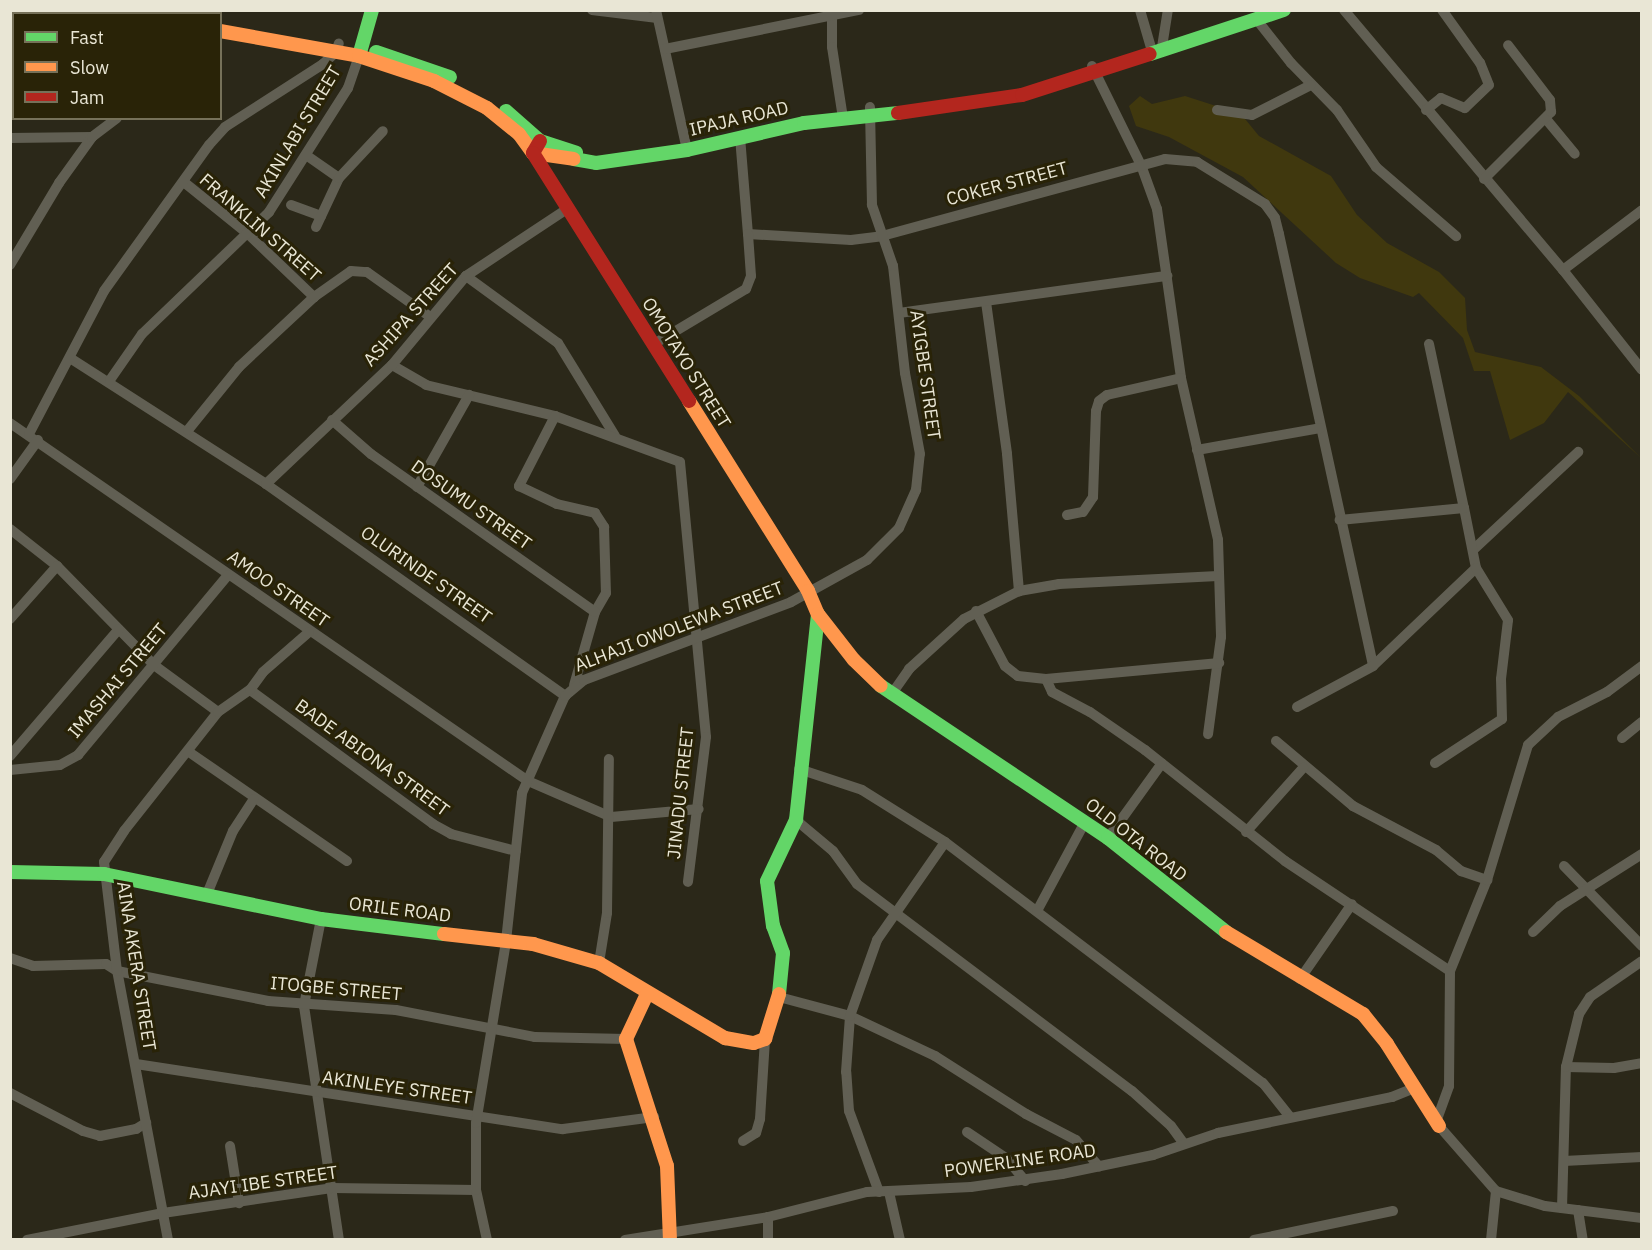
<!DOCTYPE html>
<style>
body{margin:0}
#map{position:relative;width:1652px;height:1250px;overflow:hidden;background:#2b2819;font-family:"IBM Plex Sans",sans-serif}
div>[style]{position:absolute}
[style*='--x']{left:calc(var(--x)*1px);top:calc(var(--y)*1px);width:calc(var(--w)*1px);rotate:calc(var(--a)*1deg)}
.green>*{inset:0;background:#40380e}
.street>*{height:10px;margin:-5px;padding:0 5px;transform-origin:5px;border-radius:5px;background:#615f53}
.fast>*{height:14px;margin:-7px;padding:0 7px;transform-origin:7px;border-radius:7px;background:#63d668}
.slow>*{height:14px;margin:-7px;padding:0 7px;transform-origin:7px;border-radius:7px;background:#ff974d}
.jam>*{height:14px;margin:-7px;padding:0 7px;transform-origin:7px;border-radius:7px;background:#b3261e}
span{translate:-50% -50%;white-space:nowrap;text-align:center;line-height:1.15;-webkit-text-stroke:6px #292307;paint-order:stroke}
.street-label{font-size:18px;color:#e9e6d5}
.frame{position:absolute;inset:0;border:12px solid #e9e6d5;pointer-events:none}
.legend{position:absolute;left:12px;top:12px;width:210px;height:108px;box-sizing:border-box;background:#292307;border:2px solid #767159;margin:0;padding:8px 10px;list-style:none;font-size:18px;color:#e9e6d5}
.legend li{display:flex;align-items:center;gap:12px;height:30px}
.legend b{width:30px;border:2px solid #767159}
</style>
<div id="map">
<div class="green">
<i style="clip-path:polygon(1140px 96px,1152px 104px,1185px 96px,1241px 114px,1259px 136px,1331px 176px,1357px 215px,1387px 243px,1439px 272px,1465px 298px,1467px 330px,1475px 352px,1541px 367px,1579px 396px,1641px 458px,1568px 392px,1544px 423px,1510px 440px,1490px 371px,1474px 371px,1463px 338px,1419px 293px,1413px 297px,1360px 278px,1336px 263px,1243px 177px,1169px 137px,1136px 126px,1129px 106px)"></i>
</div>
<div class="street">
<i style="--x:99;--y:10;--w:4;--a:90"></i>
<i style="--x:592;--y:10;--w:64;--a:7.1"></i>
<i style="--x:656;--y:10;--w:143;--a:77.5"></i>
<i style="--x:1140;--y:10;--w:43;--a:73.7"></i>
<i style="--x:1344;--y:10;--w:340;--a:49.9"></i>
<i style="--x:1563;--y:270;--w:127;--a:51.7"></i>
<i style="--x:832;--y:11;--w:36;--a:90"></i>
<i style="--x:832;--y:47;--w:72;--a:81.2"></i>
<i style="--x:1257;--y:20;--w:55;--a:51.7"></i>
<i style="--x:1291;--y:63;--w:66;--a:45.6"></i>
<i style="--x:1337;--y:110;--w:69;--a:55.6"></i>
<i style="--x:1376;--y:167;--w:106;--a:40.8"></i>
<i style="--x:1162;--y:47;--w:37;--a:-81"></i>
<i style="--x:665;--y:49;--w:198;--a:-11.4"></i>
<i style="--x:1092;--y:66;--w:110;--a:63.7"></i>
<i style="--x:1141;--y:165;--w:47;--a:70"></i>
<i style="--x:1157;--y:209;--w:171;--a:81.9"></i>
<i style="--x:1181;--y:378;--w:166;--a:77.1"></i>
<i style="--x:1218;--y:540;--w:97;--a:88.2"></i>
<i style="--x:1221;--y:637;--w:98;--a:97.6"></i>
<i style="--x:1217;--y:110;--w:35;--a:8"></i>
<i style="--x:1252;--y:115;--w:66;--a:-27"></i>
<i style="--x:1426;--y:110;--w:19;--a:-39"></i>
<i style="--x:1441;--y:98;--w:26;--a:23"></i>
<i style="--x:1465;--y:108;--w:33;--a:-44"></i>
<i style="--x:1489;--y:85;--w:24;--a:-112"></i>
<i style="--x:1480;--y:63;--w:65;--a:-125.6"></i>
<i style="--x:1546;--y:119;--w:45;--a:50.4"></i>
<i style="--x:740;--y:137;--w:97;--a:85.3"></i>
<i style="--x:748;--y:234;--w:103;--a:3.3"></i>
<i style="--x:851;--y:240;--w:31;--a:-7"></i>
<i style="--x:882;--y:236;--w:293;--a:-15.2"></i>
<i style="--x:1165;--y:159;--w:32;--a:5"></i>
<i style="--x:1197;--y:162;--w:80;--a:31.7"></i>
<i style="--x:1265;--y:204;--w:17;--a:54"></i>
<i style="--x:1275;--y:218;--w:16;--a:76"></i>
<i style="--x:1279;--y:234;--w:442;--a:77.7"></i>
<i style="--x:10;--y:138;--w:82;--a:-0.7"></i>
<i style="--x:306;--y:155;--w:40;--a:34.9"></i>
<i style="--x:1484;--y:179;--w:95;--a:-45"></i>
<i style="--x:1551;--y:112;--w:12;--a:-95"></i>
<i style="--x:1550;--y:100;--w:69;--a:-127.4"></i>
<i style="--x:185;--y:183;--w:80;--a:38.9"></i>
<i style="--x:247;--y:233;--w:93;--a:43.7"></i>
<i style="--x:291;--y:205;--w:32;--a:20"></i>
<i style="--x:316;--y:227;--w:54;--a:-64.9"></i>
<i style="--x:339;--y:178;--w:64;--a:-46.9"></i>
<i style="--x:10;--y:265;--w:96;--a:-59.1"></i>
<i style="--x:59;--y:183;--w:57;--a:-54.3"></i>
<i style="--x:92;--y:137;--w:31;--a:-37"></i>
<i style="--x:1563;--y:270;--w:99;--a:-37.2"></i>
<i style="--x:466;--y:276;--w:114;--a:36.1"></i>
<i style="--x:558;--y:343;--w:109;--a:58.5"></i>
<i style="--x:986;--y:302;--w:153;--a:82.1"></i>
<i style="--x:1007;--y:454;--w:138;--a:85"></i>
<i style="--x:899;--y:313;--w:271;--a:-7.9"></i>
<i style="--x:654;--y:344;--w:107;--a:-30.9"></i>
<i style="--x:746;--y:289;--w:14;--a:-69"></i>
<i style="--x:751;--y:276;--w:42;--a:-94.1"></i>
<i style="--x:1429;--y:344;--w:168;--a:78"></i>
<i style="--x:70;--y:358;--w:233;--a:32.7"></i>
<i style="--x:266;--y:484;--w:367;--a:35.3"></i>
<i style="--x:392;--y:365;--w:39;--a:30"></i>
<i style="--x:426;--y:385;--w:133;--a:13.5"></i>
<i style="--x:555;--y:416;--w:133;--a:20.2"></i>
<i style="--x:680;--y:462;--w:276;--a:84.6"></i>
<i style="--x:706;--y:737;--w:146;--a:97.1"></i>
<i style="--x:110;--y:380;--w:56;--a:-55.2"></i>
<i style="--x:142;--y:334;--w:176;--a:-43.8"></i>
<i style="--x:269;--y:212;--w:147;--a:-57.5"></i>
<i style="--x:348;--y:88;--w:34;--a:-71"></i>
<i style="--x:555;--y:416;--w:79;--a:117.2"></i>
<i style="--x:519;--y:486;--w:42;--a:25.3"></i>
<i style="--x:557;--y:504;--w:39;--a:13"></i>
<i style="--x:595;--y:513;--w:17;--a:57"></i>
<i style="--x:604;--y:527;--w:66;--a:88.3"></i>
<i style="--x:606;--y:593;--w:22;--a:120"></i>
<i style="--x:595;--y:612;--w:76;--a:106"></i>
<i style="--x:332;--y:420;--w:52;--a:41.1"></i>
<i style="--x:371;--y:454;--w:274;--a:35.2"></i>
<i style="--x:10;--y:423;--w:630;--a:34.65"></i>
<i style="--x:528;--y:781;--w:90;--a:23.4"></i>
<i style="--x:611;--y:817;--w:88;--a:-5.2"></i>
<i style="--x:188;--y:430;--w:81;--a:-51"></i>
<i style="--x:239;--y:367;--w:103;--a:-43"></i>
<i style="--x:314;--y:297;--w:45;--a:-35.1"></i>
<i style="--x:351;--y:271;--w:16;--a:4"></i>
<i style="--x:367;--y:272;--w:76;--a:35.4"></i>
<i style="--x:29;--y:434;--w:161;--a:-62.3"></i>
<i style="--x:104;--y:291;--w:180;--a:-54.3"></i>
<i style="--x:209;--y:145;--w:24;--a:-48"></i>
<i style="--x:225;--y:127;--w:117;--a:-32.7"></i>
<i style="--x:323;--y:64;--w:18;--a:-43"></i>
<i style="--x:336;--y:52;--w:9;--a:-72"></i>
<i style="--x:1197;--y:450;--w:125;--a:-10.1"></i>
<i style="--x:10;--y:479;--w:48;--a:-54.3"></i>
<i style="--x:266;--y:484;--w:173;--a:-43.4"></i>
<i style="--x:392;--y:365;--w:116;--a:-50.3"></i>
<i style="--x:466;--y:276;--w:121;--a:-33.6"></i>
<i style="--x:417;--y:487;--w:106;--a:-60.5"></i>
<i style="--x:1067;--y:515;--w:16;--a:-11"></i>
<i style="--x:1083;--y:512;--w:18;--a:-56"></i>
<i style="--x:1093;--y:497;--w:86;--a:-88"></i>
<i style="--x:1096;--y:411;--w:10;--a:-73"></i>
<i style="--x:1099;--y:401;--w:10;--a:-37"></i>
<i style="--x:1107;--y:395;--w:76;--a:-12.9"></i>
<i style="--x:10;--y:529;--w:60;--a:38.2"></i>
<i style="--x:57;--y:566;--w:139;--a:45.6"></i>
<i style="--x:154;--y:665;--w:79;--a:36.3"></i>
<i style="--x:1473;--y:550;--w:144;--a:-43"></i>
<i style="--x:976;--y:611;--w:62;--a:62.2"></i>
<i style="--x:1005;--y:666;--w:16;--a:38"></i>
<i style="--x:1018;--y:676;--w:28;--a:6"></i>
<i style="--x:1046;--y:679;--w:174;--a:-5.3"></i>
<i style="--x:10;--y:619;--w:71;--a:-48.4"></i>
<i style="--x:1046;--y:679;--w:14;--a:65"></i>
<i style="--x:1052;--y:692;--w:43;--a:27.8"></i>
<i style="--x:1090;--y:712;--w:67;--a:34.6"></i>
<i style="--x:1145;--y:750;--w:179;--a:38.4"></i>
<i style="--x:1285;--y:861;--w:198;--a:33.7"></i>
<i style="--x:1450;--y:971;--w:98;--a:-67.9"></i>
<i style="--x:250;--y:690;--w:227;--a:36.2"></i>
<i style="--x:433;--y:824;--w:21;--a:29"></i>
<i style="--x:451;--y:834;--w:67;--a:14.7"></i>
<i style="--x:891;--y:695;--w:32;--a:-55"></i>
<i style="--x:909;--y:669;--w:74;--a:-42.3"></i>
<i style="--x:964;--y:619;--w:62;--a:-27"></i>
<i style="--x:1019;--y:591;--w:41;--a:-9.9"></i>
<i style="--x:1059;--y:584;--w:159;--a:-2.9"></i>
<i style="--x:1297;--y:707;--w:86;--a:-28.3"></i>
<i style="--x:1373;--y:666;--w:142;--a:-43.6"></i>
<i style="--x:1476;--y:568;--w:61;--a:-101.3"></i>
<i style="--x:1464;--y:508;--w:125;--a:174.5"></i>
<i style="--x:1622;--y:738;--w:26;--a:-39"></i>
<i style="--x:1276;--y:741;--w:101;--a:40.2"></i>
<i style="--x:1353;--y:806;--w:94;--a:27.9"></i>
<i style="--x:1436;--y:850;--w:33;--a:40"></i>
<i style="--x:1461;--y:871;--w:28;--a:19"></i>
<i style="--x:1487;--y:880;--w:141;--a:-73.1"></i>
<i style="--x:1528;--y:745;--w:41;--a:-43"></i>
<i style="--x:1558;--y:717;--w:55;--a:-27"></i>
<i style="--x:1607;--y:692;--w:44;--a:-36.6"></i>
<i style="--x:189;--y:752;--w:192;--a:34.6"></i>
<i style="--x:10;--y:756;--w:167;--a:-49.4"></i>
<i style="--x:1435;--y:763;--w:80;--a:-33.3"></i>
<i style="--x:1502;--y:719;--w:40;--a:-91.4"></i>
<i style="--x:1501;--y:679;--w:59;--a:-83.2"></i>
<i style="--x:1508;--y:620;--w:61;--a:-121.6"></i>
<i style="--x:799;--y:769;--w:66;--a:18.4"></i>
<i style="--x:862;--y:790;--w:98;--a:32.1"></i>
<i style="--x:945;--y:842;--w:399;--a:37.2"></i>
<i style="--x:1263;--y:1083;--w:43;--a:51.5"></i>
<i style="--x:10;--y:770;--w:50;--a:-5.7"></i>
<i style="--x:60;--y:765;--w:21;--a:-29"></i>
<i style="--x:78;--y:755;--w:234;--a:-50.2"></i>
<i style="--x:796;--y:820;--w:48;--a:40"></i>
<i style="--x:833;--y:851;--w:41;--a:54"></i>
<i style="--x:857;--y:884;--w:344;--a:37"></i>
<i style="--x:1132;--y:1091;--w:52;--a:41.9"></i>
<i style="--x:1171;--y:1126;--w:22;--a:54"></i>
<i style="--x:1246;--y:832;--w:86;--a:-48.3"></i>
<i style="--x:1108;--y:838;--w:92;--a:-54.2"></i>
<i style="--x:1564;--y:866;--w:112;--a:45.7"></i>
<i style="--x:207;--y:894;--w:68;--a:-67.6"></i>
<i style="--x:233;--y:831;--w:38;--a:-57"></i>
<i style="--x:1037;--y:911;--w:101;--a:-61.7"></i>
<i style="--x:321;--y:919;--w:89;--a:101.1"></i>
<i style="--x:304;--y:1006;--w:237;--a:81.5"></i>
<i style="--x:1533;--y:932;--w:37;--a:-44"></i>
<i style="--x:1560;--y:906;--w:97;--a:-32.4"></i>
<i style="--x:10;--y:958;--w:24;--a:19"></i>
<i style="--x:33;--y:966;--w:73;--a:-1.6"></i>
<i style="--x:106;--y:964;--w:13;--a:32"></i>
<i style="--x:117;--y:971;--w:154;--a:11.2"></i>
<i style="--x:268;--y:1001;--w:128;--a:4"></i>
<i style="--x:396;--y:1010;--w:142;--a:11"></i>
<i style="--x:535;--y:1037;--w:91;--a:1.3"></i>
<i style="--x:599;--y:963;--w:51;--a:-80.9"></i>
<i style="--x:607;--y:913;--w:154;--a:-89.3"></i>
<i style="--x:1300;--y:979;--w:91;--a:-55.3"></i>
<i style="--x:779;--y:997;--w:73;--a:15"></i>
<i style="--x:850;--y:1016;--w:94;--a:25.2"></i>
<i style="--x:935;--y:1056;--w:108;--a:32.5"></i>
<i style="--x:1026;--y:1114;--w:56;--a:27.5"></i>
<i style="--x:1076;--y:1140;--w:35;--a:49"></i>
<i style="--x:136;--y:1064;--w:432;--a:8.7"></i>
<i style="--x:563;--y:1129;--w:92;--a:-7.5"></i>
<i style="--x:1566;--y:1067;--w:48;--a:1.2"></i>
<i style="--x:1614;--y:1068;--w:28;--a:-10"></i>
<i style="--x:10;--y:1093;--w:82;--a:27.5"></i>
<i style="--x:83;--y:1131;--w:18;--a:16"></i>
<i style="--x:100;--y:1136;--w:37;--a:-11"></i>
<i style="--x:136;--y:1129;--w:12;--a:-31"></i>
<i style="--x:1436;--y:1122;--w:38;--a:-70"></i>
<i style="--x:1449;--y:1086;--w:115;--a:-89.5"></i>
<i style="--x:1439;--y:1126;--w:86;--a:48.8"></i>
<i style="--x:1496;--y:1191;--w:51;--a:17"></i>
<i style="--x:1545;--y:1206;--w:98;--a:7.1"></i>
<i style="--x:967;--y:1132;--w:47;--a:33.7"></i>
<i style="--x:1006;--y:1158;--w:30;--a:50"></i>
<i style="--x:743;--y:1141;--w:15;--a:-32"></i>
<i style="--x:756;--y:1133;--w:15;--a:-74"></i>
<i style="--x:760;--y:1119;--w:80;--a:-86.4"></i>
<i style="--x:230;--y:1146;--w:58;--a:81"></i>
<i style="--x:1564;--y:1161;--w:78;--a:-2.9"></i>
<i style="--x:879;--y:1192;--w:86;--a:-110.3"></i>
<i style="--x:849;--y:1111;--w:39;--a:-94"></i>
<i style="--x:846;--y:1072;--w:56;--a:-85.9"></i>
<i style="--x:850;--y:1016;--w:81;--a:-70.4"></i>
<i style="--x:877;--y:940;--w:119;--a:-55.2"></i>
<i style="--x:889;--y:1192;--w:49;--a:77.1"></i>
<i style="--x:1562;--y:1208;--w:141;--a:-88.4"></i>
<i style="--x:1566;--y:1067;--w:55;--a:-76.2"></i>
<i style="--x:1579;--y:1014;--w:20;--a:-57"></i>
<i style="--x:1590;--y:997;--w:63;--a:-34.7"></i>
<i style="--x:1578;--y:1210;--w:30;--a:81"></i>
<i style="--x:768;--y:1217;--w:23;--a:90"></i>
<i style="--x:27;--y:1240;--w:139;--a:-11.2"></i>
<i style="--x:163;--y:1213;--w:172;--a:-8.4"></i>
<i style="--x:333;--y:1188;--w:143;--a:0.8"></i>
<i style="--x:168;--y:1240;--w:274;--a:-100.7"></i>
<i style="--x:117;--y:971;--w:110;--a:-96.8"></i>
<i style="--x:104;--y:862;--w:37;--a:-57"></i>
<i style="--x:124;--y:831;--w:152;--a:-51.7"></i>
<i style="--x:218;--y:712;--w:39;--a:-35"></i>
<i style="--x:250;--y:690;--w:22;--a:-54"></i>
<i style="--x:263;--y:672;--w:61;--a:-41"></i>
<i style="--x:487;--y:1240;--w:51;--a:-102.4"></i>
<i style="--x:476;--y:1190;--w:67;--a:-90"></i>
<i style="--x:476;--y:1123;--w:184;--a:-80.6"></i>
<i style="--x:506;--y:941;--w:149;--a:-83.8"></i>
<i style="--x:522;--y:793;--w:106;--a:-66.1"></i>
<i style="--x:565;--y:696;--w:25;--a:-40"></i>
<i style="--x:584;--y:680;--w:221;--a:-20.6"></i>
<i style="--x:791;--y:602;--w:87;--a:-28.9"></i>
<i style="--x:867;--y:560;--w:45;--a:-45"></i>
<i style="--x:899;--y:528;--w:42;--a:-65.9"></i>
<i style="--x:916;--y:490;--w:36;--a:-84"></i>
<i style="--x:920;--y:454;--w:82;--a:-100.5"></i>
<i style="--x:905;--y:373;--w:108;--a:-96.4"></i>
<i style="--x:893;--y:266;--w:65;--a:-109"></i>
<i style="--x:872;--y:205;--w:98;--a:-91.2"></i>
<i style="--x:625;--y:1240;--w:145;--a:-9.1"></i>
<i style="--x:768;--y:1217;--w:102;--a:-14.2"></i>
<i style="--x:867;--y:1192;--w:104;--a:-2.8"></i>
<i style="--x:971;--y:1187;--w:92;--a:-8.1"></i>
<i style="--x:1062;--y:1174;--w:93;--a:-11.8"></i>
<i style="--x:1153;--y:1155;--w:69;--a:-18.7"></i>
<i style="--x:1218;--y:1133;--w:178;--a:-11.7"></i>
<i style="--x:1392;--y:1097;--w:24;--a:-22"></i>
<i style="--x:1254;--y:1240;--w:142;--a:-11.8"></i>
<i style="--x:1491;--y:1240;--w:49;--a:-84.2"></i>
</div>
<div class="fast">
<i style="--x:376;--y:52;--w:78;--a:18.7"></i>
<i style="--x:1150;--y:54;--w:141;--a:-18.2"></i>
<i style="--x:359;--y:56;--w:48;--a:-74.2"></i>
<i style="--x:506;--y:111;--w:45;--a:41.4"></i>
<i style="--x:540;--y:141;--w:38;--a:18"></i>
<i style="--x:574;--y:159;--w:22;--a:10"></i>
<i style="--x:596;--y:163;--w:92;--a:-8.1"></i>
<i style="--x:687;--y:150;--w:120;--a:-13"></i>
<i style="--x:804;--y:123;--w:95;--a:-6.1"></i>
<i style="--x:881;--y:686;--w:273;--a:33.8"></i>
<i style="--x:1108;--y:838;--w:151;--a:38.5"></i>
<i style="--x:10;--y:872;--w:94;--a:1.2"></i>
<i style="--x:104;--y:874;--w:222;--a:11.7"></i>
<i style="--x:321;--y:919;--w:124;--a:7"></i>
<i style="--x:779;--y:994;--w:41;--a:-84.4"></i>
<i style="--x:783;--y:953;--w:29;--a:-110"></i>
<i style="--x:773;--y:926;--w:45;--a:-97.6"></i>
<i style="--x:767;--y:881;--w:68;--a:-64.6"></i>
<i style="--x:796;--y:820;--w:207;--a:-83.9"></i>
</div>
<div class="slow">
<i style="--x:10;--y:25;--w:4;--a:0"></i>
<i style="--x:220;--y:31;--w:141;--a:10.2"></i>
<i style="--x:359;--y:56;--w:79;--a:18.4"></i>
<i style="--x:434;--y:81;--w:59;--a:27"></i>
<i style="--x:487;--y:108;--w:41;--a:39.1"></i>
<i style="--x:519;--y:134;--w:24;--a:54"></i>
<i style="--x:533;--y:153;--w:41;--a:8.3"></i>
<i style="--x:689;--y:401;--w:224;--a:57.9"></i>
<i style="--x:808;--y:591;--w:25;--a:67"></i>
<i style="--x:818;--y:614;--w:58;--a:52"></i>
<i style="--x:854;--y:660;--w:37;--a:44"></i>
<i style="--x:1226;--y:932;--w:160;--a:30.9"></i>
<i style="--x:1363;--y:1014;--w:38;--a:51"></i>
<i style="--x:1387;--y:1044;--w:97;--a:57.6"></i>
<i style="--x:444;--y:934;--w:90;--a:6.4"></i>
<i style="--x:533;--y:944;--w:69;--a:16.1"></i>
<i style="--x:599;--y:963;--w:147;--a:30.8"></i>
<i style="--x:725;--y:1038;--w:29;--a:10"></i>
<i style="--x:754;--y:1043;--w:12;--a:-20"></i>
<i style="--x:765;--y:1039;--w:47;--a:-72.7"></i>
<i style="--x:647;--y:994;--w:50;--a:115"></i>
<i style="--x:626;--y:1039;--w:133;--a:72.1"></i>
<i style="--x:667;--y:1166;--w:74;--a:87.7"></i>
</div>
<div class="jam">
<i style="--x:898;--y:113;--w:125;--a:-8.3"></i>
<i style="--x:1022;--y:95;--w:134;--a:-17.8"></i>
<i style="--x:540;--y:141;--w:14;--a:120"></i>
<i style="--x:533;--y:153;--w:293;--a:57.8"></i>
</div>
<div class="street-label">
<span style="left:739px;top:119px;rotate:-13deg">IPAJA ROAD</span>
<span style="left:298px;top:132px;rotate:-59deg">AKINLABI STREET</span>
<span style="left:1007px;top:184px;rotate:-15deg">COKER STREET</span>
<span style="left:260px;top:228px;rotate:41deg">FRANKLIN STREET</span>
<span style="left:411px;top:315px;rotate:-48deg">ASHIPA STREET</span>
<span style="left:686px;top:363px;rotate:58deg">OMOTAYO STREET</span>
<span style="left:925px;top:375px;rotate:82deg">AYIGBE STREET</span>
<span style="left:471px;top:505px;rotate:35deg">DOSUMU STREET</span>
<span style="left:426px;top:575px;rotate:35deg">OLURINDE STREET</span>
<span style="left:278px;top:589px;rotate:35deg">AMOO STREET</span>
<span style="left:679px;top:627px;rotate:-21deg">ALHAJI OWOLEWA STREET</span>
<span style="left:118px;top:681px;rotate:-50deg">IMASHAI STREET</span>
<span style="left:372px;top:758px;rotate:36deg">BADE ABIONA STREET</span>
<span style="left:681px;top:793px;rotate:-84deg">JINADU STREET</span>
<span style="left:1136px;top:840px;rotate:38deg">OLD OTA ROAD</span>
<span style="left:400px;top:910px;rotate:7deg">ORILE ROAD</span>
<span style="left:136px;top:966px;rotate:81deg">AINA AKERA STREET</span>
<span style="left:336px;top:989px;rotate:5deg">ITOGBE STREET</span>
<span style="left:397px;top:1088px;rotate:8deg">AKINLEYE STREET</span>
<span style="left:1020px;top:1161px;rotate:-8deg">POWERLINE ROAD</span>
<span style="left:263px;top:1183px;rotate:-8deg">AJAYI IBE STREET</span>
</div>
<div class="frame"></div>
<ul class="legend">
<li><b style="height:8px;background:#63d668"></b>Fast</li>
<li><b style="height:8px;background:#ff974d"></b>Slow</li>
<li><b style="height:8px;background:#b3261e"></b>Jam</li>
</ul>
</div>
